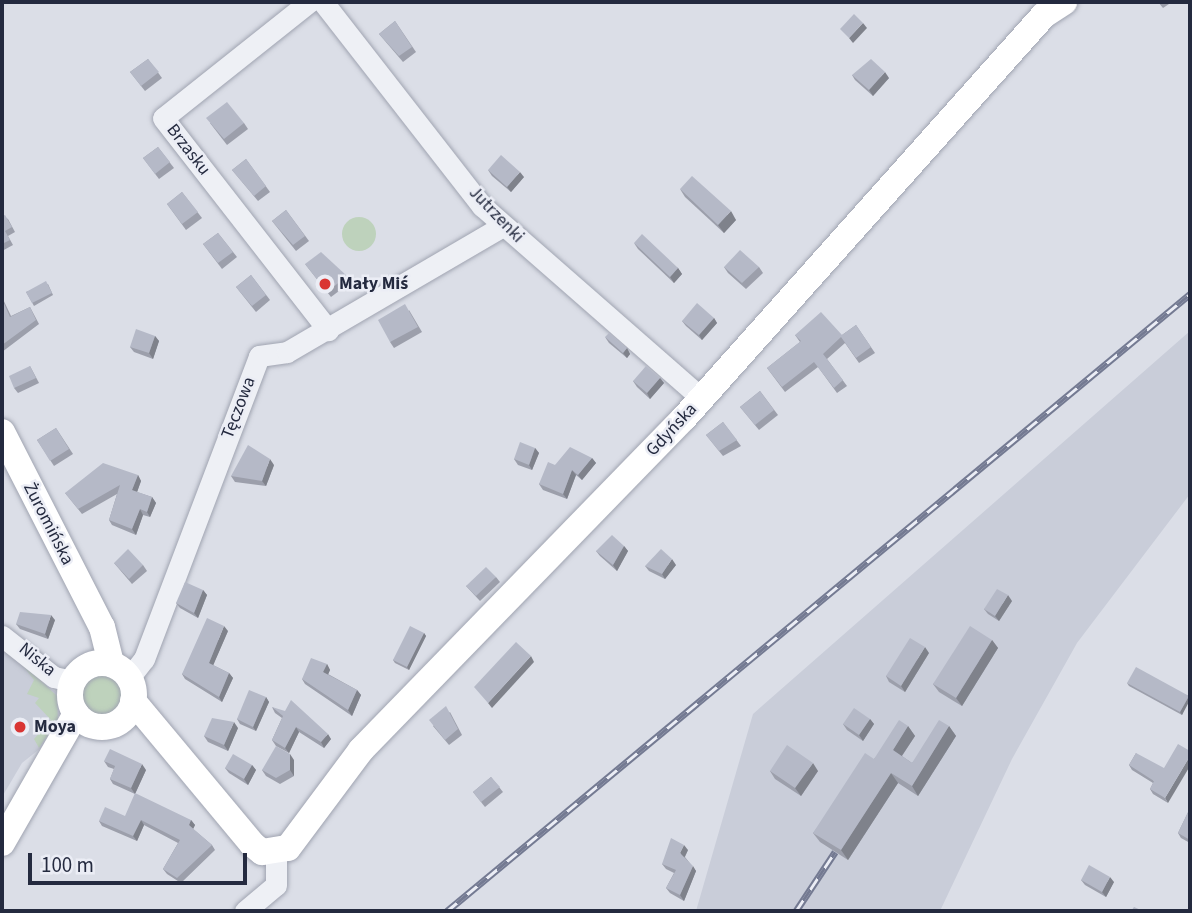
<!DOCTYPE html>
<meta charset="utf-8">
<style>
body{margin:0}
#map{position:relative;width:1192px;height:913px;overflow:hidden;background:#dbdee7;font-family:"Source Sans 3",sans-serif}
div>[style]{position:absolute}
[style*='--x']{left:calc(var(--x)*1px);top:calc(var(--y)*1px);width:calc(var(--w)*1px);rotate:calc(var(--a)*1deg)}
.built>*{inset:0;background:#c9cdd9}
.green>*{inset:0;background:#bed2bc}
.round{border-radius:50%}
.roads{filter:drop-shadow(0 0 2px #a0a4b1) drop-shadow(0 0 2px #a0a4b1)}
.minor>*{height:21px;margin:-10.5px;padding:0 10.5px;transform-origin:10.5px;border-radius:10.5px;background:#eef0f5}
.major>*{height:26px;margin:-13px;padding:0 13px;transform-origin:13px;border-radius:13px;background:#fff}
.major>.ring{margin:-13px;padding:0;box-sizing:content-box;background:none;border:26px solid #fff;border-radius:50%}
.rail>*{height:7px;margin-top:-3.5px;transform-origin:0;background:repeating-linear-gradient(90deg,#ebedf5 0 13px,#747a92 0 26px);box-sizing:border-box;border-block:2px solid #747a92}
.wall>*{inset:0;background:#9c9fab}
.shaded-wall>*{inset:0;background:#7f828b}
.building>*{inset:0;background:#b5b9c7}
.dots>*{width:19px;height:19px;translate:-50% -50%;box-sizing:border-box;border:4px solid #ebedf5;border-radius:50%}
span{translate:-50% -50%;white-space:nowrap;text-align:center;line-height:1.15;-webkit-text-stroke:5px #ebedf5;paint-order:stroke}
.street-label{font-size:18px;color:#242a3f}
.poi-label{font-size:18px;color:#242a3f;font-weight:700}
.left{translate:0 -50%;text-align:left}
.frame{position:absolute;inset:0;border:4px solid #242a3f;pointer-events:none}
.scale{position:absolute;left:28px;top:853px;width:219px;height:32px;box-sizing:border-box;border:4px solid #242a3f;border-top:0;padding-left:9px;font-size:21px;line-height:24px;white-space:nowrap;color:#242a3f;-webkit-text-stroke:5px #ebedf5;paint-order:stroke}
</style>
<div id="map">
<div class="built">
<i style="clip-path:polygon(1190px 331px,1190px 494px,1077px 643px,1012px 759px,940px 911px,696px 911px,753px 714px)"></i>
<i style="clip-path:polygon(2px 646px,43px 677px,41px 682px,56px 692px,60px 713px,42px 747px,22px 763px,2px 797px)"></i>
</div>
<div class="green">
<i class="round" style="left:342px;top:217px;width:34px;height:34px"></i>
<i style="clip-path:polygon(15px 656px,57px 696px,58px 720px,39px 748px,34px 739px,51px 720px,35px 703px,39px 698px,27px 694px,34px 680px)"></i>
<i class="round" style="left:80px;top:673px;width:42px;height:42px"></i>
</div>
<div class="roads">
<div class="minor">
<i style="--x:309;--y:2;--w:186;--a:141.5"></i>
<i style="--x:163;--y:118;--w:269;--a:52.1"></i>
<i style="--x:323;--y:2;--w:259;--a:52.1"></i>
<i style="--x:482;--y:206;--w:291;--a:41.2"></i>
<i style="--x:2;--y:636;--w:66;--a:38.3"></i>
<i style="--x:54;--y:677;--w:18;--a:13"></i>
<i style="--x:129;--y:678;--w:24;--a:-52"></i>
<i style="--x:144;--y:659;--w:324;--a:-69.2"></i>
<i style="--x:259;--y:356;--w:28;--a:-8"></i>
<i style="--x:287;--y:352;--w:250;--a:-30.3"></i>
<i style="--x:245;--y:911;--w:40;--a:-40"></i>
<i style="--x:276;--y:885;--w:32;--a:-90"></i>
</div>
<div class="major">
<i style="--x:2;--y:432;--w:219;--a:62.9"></i>
<i style="--x:102;--y:627;--w:38;--a:76"></i>
<i class="ring" style="left:70px;top:663px;width:38px;height:38px"></i>
<i style="--x:133;--y:701;--w:186;--a:50.2"></i>
<i style="--x:252;--y:844;--w:13;--a:39"></i>
<i style="--x:262;--y:852;--w:26;--a:-9"></i>
<i style="--x:288;--y:848;--w:122;--a:-53.3"></i>
<i style="--x:361;--y:750;--w:463;--a:-45.8"></i>
<i style="--x:684;--y:418;--w:540;--a:-48.23"></i>
<i style="--x:1044;--y:15;--w:24;--a:-33"></i>
<i style="--x:2;--y:843;--w:149;--a:-60.2"></i>
</div>
</div>
<div class="rail">
<i style="--x:447;--y:911;--w:966;--a:-39.71"></i>
<i style="--x:796;--y:911;--w:71;--a:-56.5"></i>
</div>
<div class="wall">
<i style="clip-path:polygon(1158px 2px,1172px 2px,1163px 8px)"></i>
<i style="clip-path:polygon(395px 21px,416px 52px,403px 62px,379px 34px)"></i>
<i style="clip-path:polygon(148px 59px,162px 78px,145px 91px,130px 72px)"></i>
<i style="clip-path:polygon(852px 75px,889px 78px,873px 96px,855px 80px)"></i>
<i style="clip-path:polygon(210px 123px,244px 123px,248px 129px,227px 145px)"></i>
<i style="clip-path:polygon(158px 147px,174px 168px,159px 179px,143px 158px)"></i>
<i style="clip-path:polygon(246px 159px,270px 192px,258px 201px,232px 170px)"></i>
<i style="clip-path:polygon(488px 170px,524px 177px,511px 192px,492px 176px)"></i>
<i style="clip-path:polygon(680px 189px,736px 220px,724px 233px,685px 197px)"></i>
<i style="clip-path:polygon(182px 192px,202px 218px,186px 230px,167px 204px)"></i>
<i style="clip-path:polygon(286px 210px,309px 241px,296px 251px,272px 221px)"></i>
<i style="clip-path:polygon(2px 216px,8px 219px,15px 232px,8px 236px,13px 245px,2px 251px)"></i>
<i style="clip-path:polygon(218px 233px,237px 257px,222px 269px,203px 244px)"></i>
<i style="clip-path:polygon(634px 243px,678px 268px,682px 274px,674px 283px,638px 249px)"></i>
<i style="clip-path:polygon(305px 264px,347px 276px,351px 282px,331px 297px)"></i>
<i style="clip-path:polygon(724px 267px,759px 267px,763px 273px,746px 289px,728px 273px)"></i>
<i style="clip-path:polygon(251px 275px,270px 300px,256px 312px,236px 287px)"></i>
<i style="clip-path:polygon(48px 284px,53px 295px,34px 306px,26px 292px)"></i>
<i style="clip-path:polygon(2px 297px,11px 316px,30px 307px,39px 324px,2px 352px)"></i>
<i style="clip-path:polygon(409px 310px,422px 332px,394px 348px,390px 342px)"></i>
<i style="clip-path:polygon(714px 318px,717px 323px,702px 340px,686px 326px,682px 321px)"></i>
<i style="clip-path:polygon(856px 325px,875px 353px,859px 363px,845px 343px,827px 359px,847px 386px,837px 393px,818px 367px,785px 392px,767px 368px,800px 342px,795px 335px,842px 335px)"></i>
<i style="clip-path:polygon(155px 336px,159px 341px,153px 359px,134px 352px,130px 347px)"></i>
<i style="clip-path:polygon(605px 337px,627px 348px,630px 354px,627px 358px,609px 343px)"></i>
<i style="clip-path:polygon(30px 366px,39px 383px,18px 393px,14px 388px)"></i>
<i style="clip-path:polygon(660px 378px,664px 383px,650px 399px,637px 387px,633px 381px)"></i>
<i style="clip-path:polygon(760px 391px,778px 415px,759px 430px,740px 407px)"></i>
<i style="clip-path:polygon(723px 422px,741px 446px,723px 456px,706px 435px)"></i>
<i style="clip-path:polygon(56px 428px,73px 454px,54px 466px,37px 440px)"></i>
<i style="clip-path:polygon(535px 448px,539px 453px,532px 470px,518px 465px,514px 459px)"></i>
<i style="clip-path:polygon(592px 458px,596px 463px,582px 480px,576px 475px,567px 499px,543px 490px,539px 484px,555px 465px)"></i>
<i style="clip-path:polygon(274px 465px,266px 486px,235px 482px,231px 476px)"></i>
<i style="clip-path:polygon(138px 475px,141px 481px,137px 492px,152px 497px,156px 503px,150px 517px,143px 515px,136px 535px,112px 525px,109px 520px,117px 494px,82px 514px,65px 493px)"></i>
<i style="clip-path:polygon(624px 546px,628px 551px,617px 571px,600px 556px,596px 551px)"></i>
<i style="clip-path:polygon(114px 563px,143px 565px,147px 571px,132px 584px)"></i>
<i style="clip-path:polygon(676px 565px,665px 579px,649px 571px,645px 566px)"></i>
<i style="clip-path:polygon(496px 577px,500px 582px,480px 601px,466px 586px)"></i>
<i style="clip-path:polygon(203px 590px,207px 595px,198px 618px,180px 608px,176px 603px)"></i>
<i style="clip-path:polygon(1012px 601px,999px 621px,988px 614px,984px 609px)"></i>
<i style="clip-path:polygon(55px 620px,48px 639px,20px 629px,16px 624px)"></i>
<i style="clip-path:polygon(228px 631px,213px 665px,229px 673px,233px 678px,222px 702px,185px 679px,182px 674px)"></i>
<i style="clip-path:polygon(424px 633px,426px 636px,409px 670px,395px 663px,393px 660px)"></i>
<i style="clip-path:polygon(992px 640px,998px 648px,962px 706px,939px 692px,933px 684px)"></i>
<i style="clip-path:polygon(929px 653px,905px 692px,889px 682px,886px 676px)"></i>
<i style="clip-path:polygon(327px 664px,330px 670px,328px 674px,357px 690px,361px 695px,352px 716px,305px 684px,302px 679px)"></i>
<i style="clip-path:polygon(1127px 683px,1189px 696px,1182px 715px,1129px 686px)"></i>
<i style="clip-path:polygon(266px 697px,269px 702px,256px 731px,240px 724px,237px 719px)"></i>
<i style="clip-path:polygon(272px 707px,331px 739px,324px 748px,299px 732px,289px 753px,276px 746px,272px 740px,282px 718px,275px 713px)"></i>
<i style="clip-path:polygon(450px 712px,462px 735px,449px 745px,433px 726px)"></i>
<i style="clip-path:polygon(870px 719px,874px 724px,863px 741px,847px 730px,843px 724px)"></i>
<i style="clip-path:polygon(908px 726px,915px 736px,902px 756px,912px 763px,949px 726px,956px 736px,918px 796px,898px 783px,848px 860px,820px 842px,813px 833px,874px 759px)"></i>
<i style="clip-path:polygon(238px 728px,228px 751px,208px 742px,204px 736px)"></i>
<i style="clip-path:polygon(1136px 753px,1168px 803px,1153px 794px,1150px 789px,1153px 783px,1132px 770px,1129px 765px)"></i>
<i style="clip-path:polygon(294px 760px,294px 776px,280px 784px,266px 776px,262px 770px)"></i>
<i style="clip-path:polygon(104px 761px,146px 770px,135px 794px,113px 784px,110px 779px,114px 769px,108px 767px)"></i>
<i style="clip-path:polygon(252px 765px,256px 770px,248px 785px,229px 773px,225px 768px)"></i>
<i style="clip-path:polygon(770px 771px,818px 771px,801px 796px,775px 779px)"></i>
<i style="clip-path:polygon(491px 777px,503px 792px,485px 807px,473px 792px)"></i>
<i style="clip-path:polygon(1190px 808px,1190px 843px,1181px 838px,1178px 833px)"></i>
<i style="clip-path:polygon(125px 816px,191px 820px,195px 825px,193px 829px,212px 845px,215px 850px,181px 883px,167px 874px,163px 869px,178px 843px,144px 825px,137px 841px,102px 826px,99px 821px)"></i>
<i style="clip-path:polygon(688px 850px,685px 857px,696px 871px,684px 901px,670px 893px,666px 888px,674px 873px,666px 869px,662px 864px)"></i>
<i style="clip-path:polygon(1081px 880px,1114px 882px,1106px 897px,1085px 885px)"></i>
</div>
<div class="shaded-wall">
<i style="clip-path:polygon(863px 23px,867px 28px,853px 43px,849px 38px)"></i>
<i style="clip-path:polygon(885px 72px,889px 78px,873px 96px,869px 90px)"></i>
<i style="clip-path:polygon(520px 172px,524px 177px,511px 192px,507px 187px)"></i>
<i style="clip-path:polygon(731px 211px,736px 220px,724px 233px,718px 225px)"></i>
<i style="clip-path:polygon(678px 268px,682px 274px,674px 283px,670px 277px)"></i>
<i style="clip-path:polygon(714px 318px,717px 323px,702px 340px,699px 335px)"></i>
<i style="clip-path:polygon(155px 336px,159px 341px,153px 359px,149px 353px)"></i>
<i style="clip-path:polygon(627px 348px,630px 354px,627px 358px,623px 353px)"></i>
<i style="clip-path:polygon(660px 378px,664px 383px,650px 399px,647px 393px)"></i>
<i style="clip-path:polygon(535px 448px,539px 453px,532px 470px,529px 465px)"></i>
<i style="clip-path:polygon(592px 458px,596px 463px,582px 480px,578px 475px)"></i>
<i style="clip-path:polygon(270px 459px,274px 465px,266px 486px,262px 481px)"></i>
<i style="clip-path:polygon(572px 470px,576px 475px,567px 499px,563px 494px)"></i>
<i style="clip-path:polygon(138px 475px,141px 481px,136px 495px,132px 490px)"></i>
<i style="clip-path:polygon(152px 497px,156px 503px,150px 517px,147px 512px)"></i>
<i style="clip-path:polygon(140px 509px,143px 515px,136px 535px,132px 529px)"></i>
<i style="clip-path:polygon(624px 546px,628px 551px,617px 571px,613px 565px)"></i>
<i style="clip-path:polygon(672px 559px,676px 565px,665px 579px,662px 574px)"></i>
<i style="clip-path:polygon(203px 590px,207px 595px,198px 618px,194px 613px)"></i>
<i style="clip-path:polygon(1008px 595px,1012px 601px,999px 621px,995px 616px)"></i>
<i style="clip-path:polygon(51px 615px,55px 620px,48px 639px,45px 634px)"></i>
<i style="clip-path:polygon(224px 626px,228px 631px,212px 668px,209px 663px)"></i>
<i style="clip-path:polygon(424px 633px,426px 636px,409px 670px,407px 667px)"></i>
<i style="clip-path:polygon(992px 640px,998px 648px,962px 706px,956px 698px)"></i>
<i style="clip-path:polygon(925px 647px,929px 653px,905px 692px,901px 686px)"></i>
<i style="clip-path:polygon(531px 656px,534px 662px,492px 708px,488px 703px)"></i>
<i style="clip-path:polygon(327px 664px,330px 670px,327px 677px,323px 672px)"></i>
<i style="clip-path:polygon(229px 673px,233px 678px,222px 702px,219px 697px)"></i>
<i style="clip-path:polygon(357px 690px,361px 695px,352px 716px,348px 710px)"></i>
<i style="clip-path:polygon(1189px 696px,1190px 700px,1182px 715px,1180px 712px)"></i>
<i style="clip-path:polygon(266px 697px,269px 702px,256px 731px,253px 727px)"></i>
<i style="clip-path:polygon(870px 719px,874px 724px,863px 741px,859px 735px)"></i>
<i style="clip-path:polygon(234px 722px,238px 728px,228px 751px,224px 745px)"></i>
<i style="clip-path:polygon(908px 726px,915px 736px,899px 760px,893px 750px)"></i>
<i style="clip-path:polygon(949px 726px,956px 736px,918px 796px,912px 786px)"></i>
<i style="clip-path:polygon(296px 727px,299px 732px,289px 753px,285px 748px)"></i>
<i style="clip-path:polygon(328px 734px,331px 739px,324px 748px,321px 742px)"></i>
<i style="clip-path:polygon(290px 754px,294px 760px,294px 776px,290px 770px)"></i>
<i style="clip-path:polygon(1190px 756px,1190px 766px,1168px 803px,1165px 798px)"></i>
<i style="clip-path:polygon(813px 763px,818px 771px,801px 796px,795px 788px)"></i>
<i style="clip-path:polygon(142px 764px,146px 770px,135px 794px,131px 788px)"></i>
<i style="clip-path:polygon(252px 765px,256px 770px,248px 785px,244px 779px)"></i>
<i style="clip-path:polygon(891px 773px,898px 783px,848px 860px,841px 850px)"></i>
<i style="clip-path:polygon(141px 820px,144px 825px,137px 841px,133px 836px)"></i>
<i style="clip-path:polygon(191px 820px,195px 825px,192px 831px,189px 825px)"></i>
<i style="clip-path:polygon(684px 845px,688px 850px,684px 858px,680px 853px)"></i>
<i style="clip-path:polygon(693px 866px,696px 871px,684px 901px,680px 895px)"></i>
<i style="clip-path:polygon(1110px 877px,1114px 882px,1106px 897px,1102px 892px)"></i>
</div>
<div class="building">
<i style="clip-path:polygon(854px 14px,863px 23px,849px 38px,840px 29px)"></i>
<i style="clip-path:polygon(395px 21px,412px 47px,399px 56px,379px 34px)"></i>
<i style="clip-path:polygon(148px 59px,159px 72px,141px 86px,130px 72px)"></i>
<i style="clip-path:polygon(871px 59px,885px 72px,869px 90px,852px 75px)"></i>
<i style="clip-path:polygon(227px 102px,244px 123px,224px 139px,206px 118px)"></i>
<i style="clip-path:polygon(158px 147px,170px 162px,155px 174px,143px 158px)"></i>
<i style="clip-path:polygon(501px 155px,520px 172px,507px 187px,488px 170px)"></i>
<i style="clip-path:polygon(246px 159px,266px 186px,254px 196px,232px 170px)"></i>
<i style="clip-path:polygon(692px 176px,731px 211px,718px 225px,680px 189px)"></i>
<i style="clip-path:polygon(182px 192px,198px 212px,182px 224px,167px 204px)"></i>
<i style="clip-path:polygon(286px 210px,305px 236px,293px 245px,272px 221px)"></i>
<i style="clip-path:polygon(5px 215px,12px 227px,5px 231px,10px 240px,2px 244px,2px 216px)"></i>
<i style="clip-path:polygon(218px 233px,233px 252px,218px 263px,203px 244px)"></i>
<i style="clip-path:polygon(642px 234px,678px 268px,670px 277px,634px 243px)"></i>
<i style="clip-path:polygon(740px 250px,759px 267px,742px 283px,724px 267px)"></i>
<i style="clip-path:polygon(321px 252px,347px 276px,327px 292px,305px 264px)"></i>
<i style="clip-path:polygon(251px 275px,266px 295px,252px 306px,236px 287px)"></i>
<i style="clip-path:polygon(46px 281px,52px 293px,32px 303px,26px 292px)"></i>
<i style="clip-path:polygon(2px 299px,10px 317px,30px 307px,36px 320px,2px 345px)"></i>
<i style="clip-path:polygon(697px 303px,714px 318px,699px 335px,682px 321px)"></i>
<i style="clip-path:polygon(405px 304px,418px 327px,390px 342px,378px 320px)"></i>
<i style="clip-path:polygon(821px 312px,842px 335px,856px 325px,871px 347px,856px 358px,841px 337px,823px 354px,843px 380px,834px 388px,814px 362px,782px 387px,767px 368px,801px 341px,795px 335px)"></i>
<i style="clip-path:polygon(136px 329px,155px 336px,149px 353px,130px 347px)"></i>
<i style="clip-path:polygon(609px 333px,627px 348px,623px 353px,605px 337px)"></i>
<i style="clip-path:polygon(30px 366px,36px 378px,14px 388px,9px 376px)"></i>
<i style="clip-path:polygon(646px 366px,660px 378px,647px 393px,633px 381px)"></i>
<i style="clip-path:polygon(760px 391px,774px 410px,755px 425px,740px 407px)"></i>
<i style="clip-path:polygon(723px 422px,737px 440px,719px 451px,706px 435px)"></i>
<i style="clip-path:polygon(56px 428px,69px 449px,50px 461px,37px 440px)"></i>
<i style="clip-path:polygon(520px 442px,535px 448px,529px 465px,514px 459px)"></i>
<i style="clip-path:polygon(248px 445px,270px 459px,262px 481px,231px 476px)"></i>
<i style="clip-path:polygon(570px 447px,592px 458px,578px 475px,572px 470px,563px 494px,539px 484px,548px 462px,555px 465px)"></i>
<i style="clip-path:polygon(103px 463px,138px 475px,132px 490px,152px 497px,147px 512px,140px 509px,132px 529px,109px 520px,120px 485px,78px 509px,65px 493px)"></i>
<i style="clip-path:polygon(612px 535px,624px 546px,613px 565px,596px 551px)"></i>
<i style="clip-path:polygon(128px 549px,143px 565px,129px 579px,114px 563px)"></i>
<i style="clip-path:polygon(661px 549px,672px 559px,662px 574px,645px 566px)"></i>
<i style="clip-path:polygon(486px 567px,496px 577px,476px 596px,466px 586px)"></i>
<i style="clip-path:polygon(185px 582px,203px 590px,194px 613px,176px 603px)"></i>
<i style="clip-path:polygon(997px 589px,1008px 595px,995px 616px,984px 609px)"></i>
<i style="clip-path:polygon(20px 612px,51px 615px,45px 634px,16px 624px)"></i>
<i style="clip-path:polygon(207px 618px,224px 626px,209px 663px,229px 673px,219px 697px,182px 674px)"></i>
<i style="clip-path:polygon(410px 626px,424px 633px,407px 667px,393px 660px)"></i>
<i style="clip-path:polygon(970px 626px,992px 640px,956px 698px,933px 684px)"></i>
<i style="clip-path:polygon(910px 638px,925px 647px,901px 686px,886px 676px)"></i>
<i style="clip-path:polygon(516px 642px,531px 656px,488px 703px,474px 687px)"></i>
<i style="clip-path:polygon(311px 658px,327px 664px,323px 672px,357px 690px,348px 710px,302px 679px)"></i>
<i style="clip-path:polygon(1136px 667px,1189px 696px,1180px 712px,1127px 683px)"></i>
<i style="clip-path:polygon(249px 690px,266px 697px,253px 727px,237px 719px)"></i>
<i style="clip-path:polygon(291px 700px,328px 734px,321px 742px,296px 727px,285px 748px,272px 740px,283px 716px,272px 707px,285px 711px)"></i>
<i style="clip-path:polygon(446px 706px,458px 729px,445px 740px,429px 720px)"></i>
<i style="clip-path:polygon(854px 708px,870px 719px,859px 735px,843px 724px)"></i>
<i style="clip-path:polygon(212px 718px,234px 722px,224px 745px,204px 736px)"></i>
<i style="clip-path:polygon(899px 720px,908px 726px,893px 750px,912px 763px,939px 720px,949px 726px,912px 786px,891px 773px,841px 850px,813px 833px,865px 753px,874px 759px)"></i>
<i style="clip-path:polygon(1178px 744px,1190px 751px,1190px 756px,1165px 798px,1150px 789px,1154px 781px,1129px 765px,1136px 753px,1164px 768px)"></i>
<i style="clip-path:polygon(787px 745px,813px 763px,795px 788px,770px 771px)"></i>
<i style="clip-path:polygon(276px 746px,290px 754px,290px 770px,276px 778px,262px 770px)"></i>
<i style="clip-path:polygon(110px 749px,142px 764px,131px 788px,110px 779px,115px 766px,104px 761px)"></i>
<i style="clip-path:polygon(233px 754px,252px 765px,244px 779px,225px 768px)"></i>
<i style="clip-path:polygon(491px 777px,500px 787px,481px 802px,473px 792px)"></i>
<i style="clip-path:polygon(135px 793px,191px 820px,189px 825px,212px 845px,177px 878px,163px 869px,180px 840px,141px 820px,133px 836px,99px 821px,105px 807px,125px 816px)"></i>
<i style="clip-path:polygon(1190px 808px,1190px 840px,1178px 833px)"></i>
<i style="clip-path:polygon(671px 838px,684px 845px,680px 853px,693px 866px,680px 895px,666px 888px,676px 870px,662px 864px)"></i>
<i style="clip-path:polygon(1089px 865px,1110px 877px,1102px 892px,1081px 880px)"></i>
<i style="clip-path:polygon(1134px 907px,1143px 911px,1131px 911px)"></i>
</div>
<div class="dots">
<i style="left:325px;top:284px;background:#d93533"></i>
<i style="left:20px;top:727px;background:#d93533"></i>
</div>
<div class="street-label">
<span style="left:188px;top:150px;rotate:52deg">Brzasku</span>
<span style="left:496px;top:215px;rotate:46deg">Jutrzenki</span>
<span style="left:239px;top:408px;rotate:-69deg">Tęczowa</span>
<span style="left:672px;top:430px;rotate:-47deg">Gdyńska</span>
<span style="left:48px;top:524px;rotate:63deg">Żuromińska</span>
<span style="left:37px;top:660px;rotate:39deg">Niska</span>
</div>
<div class="poi-label">
<span class="left" style="left:339px;top:284px">Mały Miś</span>
<span class="left" style="left:34px;top:727px">Moya</span>
</div>
<div class="frame"></div>
<div class="scale">100 m</div>
</div>
